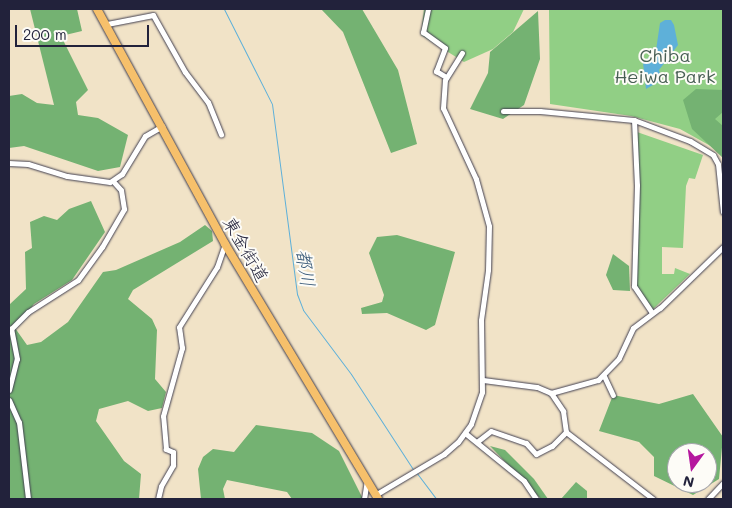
<!DOCTYPE html>
<meta charset="utf-8">
<style>
body{margin:0}
#map{position:relative;width:732px;height:508px;overflow:hidden;background:#f1e3c7;font-family:Mali,"Klee One",sans-serif}
div>[style]{position:absolute}
[style*='--x']{left:calc(var(--x)*1px);top:calc(var(--y)*1px);width:calc(var(--w)*1px);rotate:calc(var(--a)*1deg)}
.green>*{inset:0;background:#91cf85}
.forest>*{inset:0;background:#74b272}
.water>*{inset:0;background:#5eb0d9}
.stream>*{height:1px;margin:-0.5px;padding:0 0.5px;transform-origin:0.5px;border-radius:0.5px;background:#5eb0d9}
.roads{filter:drop-shadow(0 0 1px #413f50) drop-shadow(0 0 1px #413f50)}
.minor>*{height:5px;margin:-2.5px;padding:0 2.5px;transform-origin:2.5px;border-radius:2.5px;background:#fff}
.highway>*{height:8px;margin:-4px;padding:0 4px;transform-origin:4px;border-radius:4px;background:#f6c06b}
span{translate:-50% -50%;white-space:nowrap;text-align:center;line-height:1.15;-webkit-text-stroke:4px #fdfcf7;paint-order:stroke}
.park-label{font-size:18px;color:#495f55}
.street-label{font-size:18px;color:#22223b}
.water-label{font-size:19px;color:#3a5b7a;font-style:italic}
.frame{position:absolute;inset:0;border:10px solid #22223b;pointer-events:none}
.north{position:absolute;left:667px;top:443px;width:50px;height:50px;box-sizing:border-box;background:#fdfcf7;border:1px solid #a5a5ac;border-radius:50%;rotate:194deg;font-size:14px;font-weight:700;line-height:20px;text-align:center;color:#22223b}
.north::after{content:'';display:block;margin:auto;width:18px;height:22px;background:#b5179e;clip-path:polygon(50% 0,100% 100%,50% 72%,0 100%)}
.scale{position:absolute;left:15px;top:25px;width:134px;height:22px;box-sizing:border-box;border:2px solid #22223b;border-top:0;padding-left:6px;font-size:15px;line-height:18px;white-space:nowrap;color:#22223b;-webkit-text-stroke:4px #fdfcf7;paint-order:stroke}
</style>
<div id="map">
<div class="green">
<i style="clip-path:polygon(424px 9px,524px 9px,513px 32px,493px 49px,464px 62px,421px 35px)"></i>
<i style="clip-path:polygon(549px 9px,723px 9px,723px 139px,716px 149px,680px 129px,631px 116px,550px 104px)"></i>
<i style="clip-path:polygon(637px 132px,703px 155px,695px 179px,689px 178px,686px 186px,683px 248px,662px 247px,662px 274px,674px 274px,675px 268px,690px 274px,652px 310px,636px 285px,639px 216px)"></i>
</div>
<div class="forest">
<i style="clip-path:polygon(30px 9px,77px 9px,82px 31px,61px 36px,88px 90px,76px 102px,78px 115px,98px 118px,128px 135px,120px 167px,98px 171px,24px 146px,9px 148px,9px 96px,22px 94px,37px 103px,54px 105px)"></i>
<i style="clip-path:polygon(321px 9px,362px 9px,398px 70px,417px 144px,391px 153px,343px 32px)"></i>
<i style="clip-path:polygon(538px 11px,540px 59px,524px 105px,503px 119px,470px 109px,488px 73px,490px 52px)"></i>
<i style="clip-path:polygon(696px 89px,723px 90px,723px 112px,715px 119px,723px 126px,723px 158px,692px 129px,683px 100px)"></i>
<i style="clip-path:polygon(91px 201px,105px 232px,72px 280px,34px 304px,15px 328px,27px 345px,41px 342px,68px 322px,103px 272px,116px 270px,180px 242px,205px 225px,212px 231px,213px 241px,133px 290px,128px 299px,152px 319px,157px 330px,155px 379px,166px 392px,162px 408px,148px 411px,128px 401px,99px 409px,96px 421px,124px 461px,141px 474px,139px 499px,9px 499px,9px 305px,26px 289px,25px 252px,32px 248px,30px 222px,44px 216px,57px 220px,69px 209px)"></i>
<i style="clip-path:polygon(397px 235px,455px 252px,435px 325px,426px 330px,387px 313px,362px 314px,361px 308px,382px 302px,384px 295px,369px 253px,377px 237px)"></i>
<i style="clip-path:polygon(613px 254px,629px 266px,630px 291px,613px 290px,606px 275px)"></i>
<i style="clip-path:polygon(evenodd,693px 394px,723px 437px,719px 479px,693px 495px,654px 476px,654px 457px,639px 442px,599px 431px,613px 395px,659px 404px,693px 394px,677px 453px,707px 453px,707px 483px,677px 483px,677px 453px)"></i>
<i style="clip-path:polygon(256px 425px,312px 433px,339px 451px,363px 499px,292px 499px,287px 492px,227px 480px,223px 489px,225px 499px,201px 499px,198px 469px,203px 457px,213px 449px,234px 452px)"></i>
<i style="clip-path:polygon(490px 446px,505px 450px,534px 479px,548px 499px,541px 499px)"></i>
<i style="clip-path:polygon(576px 482px,587px 491px,587px 499px,561px 499px)"></i>
</div>
<div class="water">
<i style="clip-path:polygon(665px 20px,671px 20px,674px 25px,678px 45px,659px 70px,662px 80px,646px 89px,643px 63px,656px 50px,660px 23px)"></i>
</div>
<div class="stream">
<i style="--x:224;--y:9;--w:106;--a:63.2"></i>
<i style="--x:272;--y:104;--w:192;--a:82.5"></i>
<i style="--x:297;--y:294;--w:17;--a:69"></i>
<i style="--x:303;--y:310;--w:80;--a:53.1"></i>
<i style="--x:351;--y:374;--w:113;--a:56.9"></i>
<i style="--x:416;--y:472;--w:34;--a:53"></i>
</div>
<div class="roads">
<div class="minor">
<i style="--x:428;--y:9;--w:24;--a:102"></i>
<i style="--x:423;--y:32;--w:27;--a:36"></i>
<i style="--x:445;--y:48;--w:25;--a:111"></i>
<i style="--x:436;--y:71;--w:12;--a:31"></i>
<i style="--x:153;--y:15;--w:65;--a:60.7"></i>
<i style="--x:185;--y:72;--w:38;--a:53"></i>
<i style="--x:208;--y:102;--w:35;--a:68"></i>
<i style="--x:107;--y:24;--w:47;--a:-11.1"></i>
<i style="--x:503;--y:111;--w:37;--a:0"></i>
<i style="--x:540;--y:111;--w:94;--a:5.5"></i>
<i style="--x:634;--y:120;--w:60;--a:20.6"></i>
<i style="--x:690;--y:141;--w:27;--a:31"></i>
<i style="--x:713;--y:155;--w:10;--a:61"></i>
<i style="--x:718;--y:164;--w:48;--a:84.1"></i>
<i style="--x:634;--y:120;--w:65;--a:87.4"></i>
<i style="--x:637;--y:185;--w:101;--a:91.7"></i>
<i style="--x:634;--y:286;--w:32;--a:56"></i>
<i style="--x:9;--y:163;--w:19;--a:3"></i>
<i style="--x:28;--y:164;--w:41;--a:17.1"></i>
<i style="--x:67;--y:176;--w:43;--a:7.9"></i>
<i style="--x:110;--y:182;--w:14;--a:-34"></i>
<i style="--x:122;--y:174;--w:44;--a:-58.8"></i>
<i style="--x:145;--y:136;--w:20;--a:-30"></i>
<i style="--x:604;--y:376;--w:21;--a:65"></i>
<i style="--x:483;--y:380;--w:54;--a:7.4"></i>
<i style="--x:537;--y:387;--w:15;--a:23"></i>
<i style="--x:551;--y:393;--w:49;--a:-15.5"></i>
<i style="--x:598;--y:380;--w:30;--a:-46"></i>
<i style="--x:619;--y:358;--w:33;--a:-65"></i>
<i style="--x:633;--y:328;--w:34;--a:-37"></i>
<i style="--x:660;--y:308;--w:88;--a:-44.1"></i>
<i style="--x:9;--y:390;--w:32;--a:-76"></i>
<i style="--x:17;--y:359;--w:31;--a:-101"></i>
<i style="--x:11;--y:329;--w:24;--a:-45"></i>
<i style="--x:28;--y:312;--w:59;--a:-32.6"></i>
<i style="--x:78;--y:280;--w:41;--a:-54"></i>
<i style="--x:102;--y:247;--w:44;--a:-59.9"></i>
<i style="--x:124;--y:209;--w:19;--a:-99"></i>
<i style="--x:121;--y:190;--w:12;--a:-132"></i>
<i style="--x:551;--y:393;--w:22;--a:56"></i>
<i style="--x:563;--y:411;--w:21;--a:82"></i>
<i style="--x:566;--y:432;--w:110;--a:37.6"></i>
<i style="--x:9;--y:400;--w:24;--a:66"></i>
<i style="--x:19;--y:422;--w:78;--a:83.3"></i>
<i style="--x:465;--y:433;--w:76;--a:39.1"></i>
<i style="--x:524;--y:481;--w:22;--a:56"></i>
<i style="--x:478;--y:441;--w:16;--a:-38"></i>
<i style="--x:491;--y:431;--w:37;--a:19"></i>
<i style="--x:526;--y:443;--w:15;--a:48"></i>
<i style="--x:536;--y:454;--w:18;--a:-27"></i>
<i style="--x:552;--y:446;--w:20;--a:-45"></i>
<i style="--x:375;--y:495;--w:80;--a:-30.7"></i>
<i style="--x:444;--y:454;--w:18;--a:-41"></i>
<i style="--x:458;--y:442;--w:22;--a:-54"></i>
<i style="--x:471;--y:424;--w:34;--a:-71"></i>
<i style="--x:482;--y:392;--w:72;--a:-90.8"></i>
<i style="--x:481;--y:320;--w:50;--a:-82"></i>
<i style="--x:488;--y:270;--w:44;--a:-88.7"></i>
<i style="--x:489;--y:226;--w:49;--a:-105.5"></i>
<i style="--x:476;--y:179;--w:78;--a:-114.9"></i>
<i style="--x:443;--y:108;--w:28;--a:-86"></i>
<i style="--x:445;--y:80;--w:32;--a:-58"></i>
<i style="--x:158;--y:499;--w:13;--a:-77"></i>
<i style="--x:161;--y:486;--w:24;--a:-60"></i>
<i style="--x:173;--y:465;--w:13;--a:-90"></i>
<i style="--x:173;--y:452;--w:8;--a:-157"></i>
<i style="--x:166;--y:449;--w:33;--a:-95"></i>
<i style="--x:163;--y:416;--w:71;--a:-74.4"></i>
<i style="--x:182;--y:348;--w:21;--a:-98"></i>
<i style="--x:179;--y:327;--w:71;--a:-57.7"></i>
<i style="--x:217;--y:267;--w:24;--a:-71"></i>
<i style="--x:364;--y:499;--w:18;--a:-81"></i>
<i style="--x:708;--y:499;--w:22;--a:-47"></i>
</div>
<div class="highway">
<i style="--x:97;--y:9;--w:268;--a:61.4"></i>
<i style="--x:225;--y:244;--w:297;--a:59"></i>
</div>
</div>
<div class="park-label">
<span style="left:665px;top:66px">Chiba<br>Heiwa Park</span>
</div>
<div class="street-label">
<span style="left:246px;top:249px;rotate:60deg">東金街道</span>
</div>
<div class="water-label">
<span style="left:306px;top:268px;rotate:82deg">都川</span>
</div>
<div class="frame"></div>
<div class="north">N</div>
<div class="scale">200 m</div>
</div>
